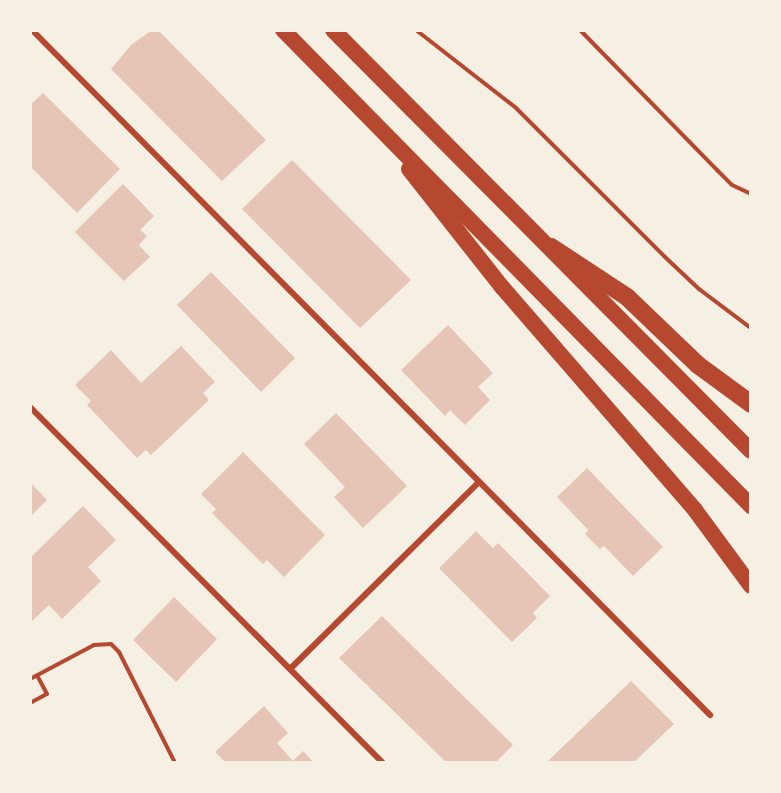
<!DOCTYPE html>
<style>
body{margin:0}
#map{position:relative;width:781px;height:793px;overflow:hidden;background:#f6efe4;font-family:Helvetica,sans-serif}
div>[style]{position:absolute}
[style*='--x']{left:calc(var(--x)*1px);top:calc(var(--y)*1px);width:calc(var(--w)*1px);rotate:calc(var(--a)*1deg)}
.building>*{inset:0;background:#e6c5b7}
.path>*{height:4px;margin:-2px;padding:0 2px;transform-origin:2px;border-radius:2px;background:#b5482f}
.minor>*{height:6px;margin:-3px;padding:0 3px;transform-origin:3px;border-radius:3px;background:#b5482f}
.trunk>*{height:16px;margin:-8px;padding:0 8px;transform-origin:8px;border-radius:8px;background:#b5482f}
.motorway>*{height:18px;margin:-9px;padding:0 9px;transform-origin:9px;border-radius:9px;background:#b5482f}
span{translate:-50% -50%;white-space:nowrap;text-align:center;line-height:1.15;-webkit-text-stroke:4.5px #f6efe4;paint-order:stroke}
.frame{position:absolute;inset:0;border:32px solid #f6efe4;pointer-events:none}
</style>
<div id="map">
<div class="building">
<i style="clip-path:polygon(152px 30px,158px 30px,266px 140px,222px 181px,111px 69px,131px 45px)"></i>
<i style="clip-path:polygon(43px 93px,120px 169px,77px 213px,30px 166px,30px 105px)"></i>
<i style="clip-path:polygon(292px 160px,411px 280px,360px 328px,242px 209px)"></i>
<i style="clip-path:polygon(123px 184px,154px 216px,140px 230px,147px 236px,139px 245px,150px 257px,124px 281px,75px 232px)"></i>
<i style="clip-path:polygon(211px 272px,295px 358px,261px 392px,177px 305px)"></i>
<i style="clip-path:polygon(448px 325px,493px 373px,478px 387px,490px 400px,465px 425px,450px 410px,445px 416px,401px 370px)"></i>
<i style="clip-path:polygon(181px 346px,215px 382px,203px 393px,209px 400px,151px 455px,146px 450px,137px 458px,87px 405px,91px 401px,75px 385px,111px 350px,141px 383px)"></i>
<i style="clip-path:polygon(336px 413px,407px 486px,363px 528px,334px 497px,345px 487px,304px 444px)"></i>
<i style="clip-path:polygon(243px 452px,325px 535px,284px 577px,267px 560px,263px 564px,212px 513px,216px 509px,201px 494px)"></i>
<i style="clip-path:polygon(587px 468px,663px 547px,633px 576px,604px 546px,600px 549px,585px 534px,588px 530px,557px 497px)"></i>
<i style="clip-path:polygon(30px 482px,47px 500px,30px 517px)"></i>
<i style="clip-path:polygon(83px 506px,116px 540px,88px 567px,101px 581px,62px 619px,49px 605px,30px 623px,30px 558px)"></i>
<i style="clip-path:polygon(476px 531px,493px 548px,498px 543px,550px 596px,533px 613px,537px 618px,512px 642px,439px 568px)"></i>
<i style="clip-path:polygon(174px 597px,217px 639px,176px 682px,133px 640px)"></i>
<i style="clip-path:polygon(382px 616px,513px 745px,495px 763px,447px 763px,339px 658px)"></i>
<i style="clip-path:polygon(631px 681px,674px 724px,633px 763px,546px 763px)"></i>
<i style="clip-path:polygon(264px 706px,288px 733px,277px 743px,293px 761px,303px 751px,314px 763px,226px 763px,215px 752px)"></i>
</div>
<div class="path">
<i style="--x:416;--y:30;--w:125;--a:37.9"></i>
<i style="--x:515;--y:107;--w:212;--a:45"></i>
<i style="--x:665;--y:257;--w:47;--a:43.3"></i>
<i style="--x:699;--y:289;--w:65;--a:36.9"></i>
<i style="--x:580;--y:30;--w:196;--a:45.6"></i>
<i style="--x:717;--y:170;--w:21;--a:45"></i>
<i style="--x:732;--y:185;--w:21;--a:25"></i>
<i style="--x:30;--y:679;--w:72;--a:-28"></i>
<i style="--x:94;--y:645;--w:17;--a:-3"></i>
<i style="--x:111;--y:644;--w:11;--a:45"></i>
<i style="--x:119;--y:652;--w:124;--a:63.2"></i>
<i style="--x:30;--y:703;--w:19;--a:-28"></i>
<i style="--x:47;--y:694;--w:21;--a:-118"></i>
</div>
<div class="minor">
<i style="--x:32;--y:30;--w:964;--a:45.29"></i>
<i style="--x:30;--y:407;--w:501;--a:45.24"></i>
<i style="--x:290;--y:669;--w:266;--a:-44.7"></i>
</div>
<div class="trunk">
<i style="--x:283;--y:30;--w:668;--a:45.49"></i>
<i style="--x:333;--y:30;--w:593;--a:45.2"></i>
<i style="--x:409;--y:169;--w:150;--a:51.8"></i>
<i style="--x:502;--y:287;--w:295;--a:49.1"></i>
<i style="--x:695;--y:510;--w:94;--a:53.6"></i>
</div>
<div class="motorway">
<i style="--x:551;--y:247;--w:91;--a:33.3"></i>
<i style="--x:627;--y:297;--w:98;--a:43.8"></i>
<i style="--x:698;--y:365;--w:66;--a:36.3"></i>
</div>
<div class="frame"></div>
</div>
